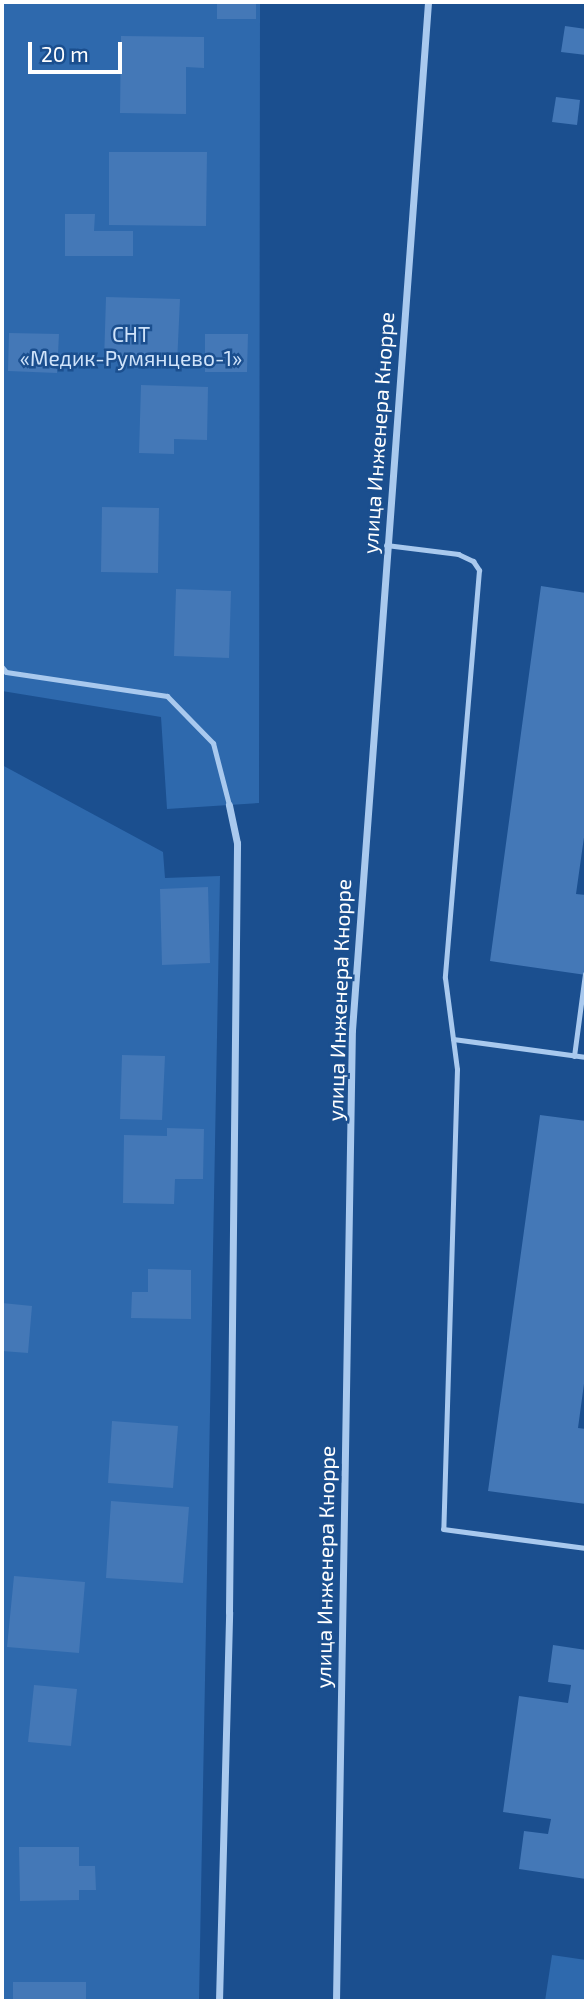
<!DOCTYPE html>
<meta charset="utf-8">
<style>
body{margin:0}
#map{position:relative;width:588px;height:2003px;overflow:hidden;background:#1b4f8f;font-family:"Exo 2",sans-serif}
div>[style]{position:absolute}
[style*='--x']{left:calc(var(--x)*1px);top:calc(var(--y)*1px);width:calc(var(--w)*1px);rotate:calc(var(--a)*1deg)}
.green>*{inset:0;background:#2e69ad}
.building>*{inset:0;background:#4478b7}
.lane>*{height:5px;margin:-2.5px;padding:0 2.5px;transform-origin:2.5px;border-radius:2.5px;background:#a9c9ee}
.street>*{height:7px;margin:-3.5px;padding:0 3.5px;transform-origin:3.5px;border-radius:3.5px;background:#a9c9ee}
span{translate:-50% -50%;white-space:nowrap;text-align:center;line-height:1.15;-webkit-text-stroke:5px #1b4f8f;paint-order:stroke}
.park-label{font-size:21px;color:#cfe3fa}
.street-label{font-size:21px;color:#fff}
.frame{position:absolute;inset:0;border:4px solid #fff;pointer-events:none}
.scale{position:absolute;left:28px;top:42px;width:94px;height:32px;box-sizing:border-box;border:4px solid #fff;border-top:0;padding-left:9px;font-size:21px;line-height:24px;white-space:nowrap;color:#fff;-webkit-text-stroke:5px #1b4f8f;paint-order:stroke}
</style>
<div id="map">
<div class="green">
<i style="clip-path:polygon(2px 2px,260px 2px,259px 803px,167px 809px,161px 717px,2px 691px)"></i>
<i style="clip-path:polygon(2px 765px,163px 852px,165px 878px,220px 876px,199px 2001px,2px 2001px)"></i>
<i style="clip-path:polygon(552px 1955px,586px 1960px,586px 2001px,545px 2001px)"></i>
</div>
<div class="building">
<i style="clip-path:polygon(217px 2px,256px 2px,256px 19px,217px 19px)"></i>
<i style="clip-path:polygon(565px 26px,586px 29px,586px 55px,561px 52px)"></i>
<i style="clip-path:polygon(121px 36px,204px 37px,204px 68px,186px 67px,186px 114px,120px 113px)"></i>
<i style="clip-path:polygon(556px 97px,580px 100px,577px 125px,552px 122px)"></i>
<i style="clip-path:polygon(109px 152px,207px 152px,206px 226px,109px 225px)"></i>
<i style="clip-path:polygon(65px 214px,95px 214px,94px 231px,133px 231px,133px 256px,65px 256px)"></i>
<i style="clip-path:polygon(106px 297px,180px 299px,177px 364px,104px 361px)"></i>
<i style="clip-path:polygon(9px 333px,59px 334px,57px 373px,8px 371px)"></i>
<i style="clip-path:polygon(205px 334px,248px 334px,247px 372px,205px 372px)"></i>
<i style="clip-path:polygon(141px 385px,208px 387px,207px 440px,174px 439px,174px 454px,139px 453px)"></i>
<i style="clip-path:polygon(102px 507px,159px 508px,158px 573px,101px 572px)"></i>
<i style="clip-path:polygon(541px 586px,586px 593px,586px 823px,576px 894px,586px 895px,586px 975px,490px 961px)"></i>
<i style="clip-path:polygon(176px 589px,231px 591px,229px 658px,174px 656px)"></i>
<i style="clip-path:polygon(208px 887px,210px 963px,162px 965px,160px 889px)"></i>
<i style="clip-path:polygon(122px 1055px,165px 1056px,162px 1120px,120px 1119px)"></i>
<i style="clip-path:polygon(540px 1115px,586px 1121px,586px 1369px,578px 1428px,586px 1429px,586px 1504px,488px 1491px)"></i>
<i style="clip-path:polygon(167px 1128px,204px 1129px,203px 1179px,175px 1179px,174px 1204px,123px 1203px,124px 1135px,167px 1136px)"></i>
<i style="clip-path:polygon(148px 1269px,191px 1270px,191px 1319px,131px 1318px,132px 1292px,148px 1292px)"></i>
<i style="clip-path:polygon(2px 1303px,32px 1306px,28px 1353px,2px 1351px)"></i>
<i style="clip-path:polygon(112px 1421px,178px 1426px,173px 1488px,108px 1483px)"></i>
<i style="clip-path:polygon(111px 1501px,189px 1507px,183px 1583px,106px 1578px)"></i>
<i style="clip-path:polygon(14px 1576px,85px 1582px,79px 1653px,7px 1647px)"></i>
<i style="clip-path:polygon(553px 1645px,586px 1650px,586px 1879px,519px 1869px,524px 1831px,548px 1834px,551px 1819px,503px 1812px,519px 1696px,568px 1703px,571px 1685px,548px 1682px)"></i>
<i style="clip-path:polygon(34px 1685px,77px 1689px,71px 1746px,28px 1742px)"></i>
<i style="clip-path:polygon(19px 1847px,79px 1847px,79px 1866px,95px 1866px,96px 1890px,79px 1890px,79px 1900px,20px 1901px)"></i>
<i style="clip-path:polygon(13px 1982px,86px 1982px,86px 2001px,13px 2001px)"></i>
</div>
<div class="lane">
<i style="--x:386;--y:545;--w:73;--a:7.1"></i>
<i style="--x:458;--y:554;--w:17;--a:25"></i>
<i style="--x:473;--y:561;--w:11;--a:56"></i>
<i style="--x:479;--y:570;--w:409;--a:94.8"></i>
<i style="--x:445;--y:978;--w:92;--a:82.5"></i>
<i style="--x:457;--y:1069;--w:460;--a:91.7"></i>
<i style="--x:443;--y:1529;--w:144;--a:7.6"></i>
<i style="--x:2;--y:667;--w:6;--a:51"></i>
<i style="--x:6;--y:672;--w:163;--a:8.5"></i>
<i style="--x:167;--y:696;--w:66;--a:45.6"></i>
<i style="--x:213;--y:743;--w:64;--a:75.5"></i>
<i style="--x:453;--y:1039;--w:134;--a:7.7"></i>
<i style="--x:574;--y:1056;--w:83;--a:-82.4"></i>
</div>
<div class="street">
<i style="--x:219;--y:2001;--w:389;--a:-88.5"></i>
<i style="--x:229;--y:1612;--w:769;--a:-89.4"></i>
<i style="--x:237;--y:843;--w:39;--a:-102"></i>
<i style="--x:336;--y:2001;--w:971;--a:-89.06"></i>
<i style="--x:352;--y:1030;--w:1031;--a:-85.77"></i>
</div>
<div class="park-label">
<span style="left:131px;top:346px">СНТ<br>«Медик-Румянцево-1»</span>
</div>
<div class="street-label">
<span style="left:378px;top:433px;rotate:-86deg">улица Инженера Кнорре</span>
<span style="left:339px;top:1000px;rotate:-88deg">улица Инженера Кнорре</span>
<span style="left:325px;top:1567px;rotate:-89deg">улица Инженера Кнорре</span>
</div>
<div class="frame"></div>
<div class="scale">20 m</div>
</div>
